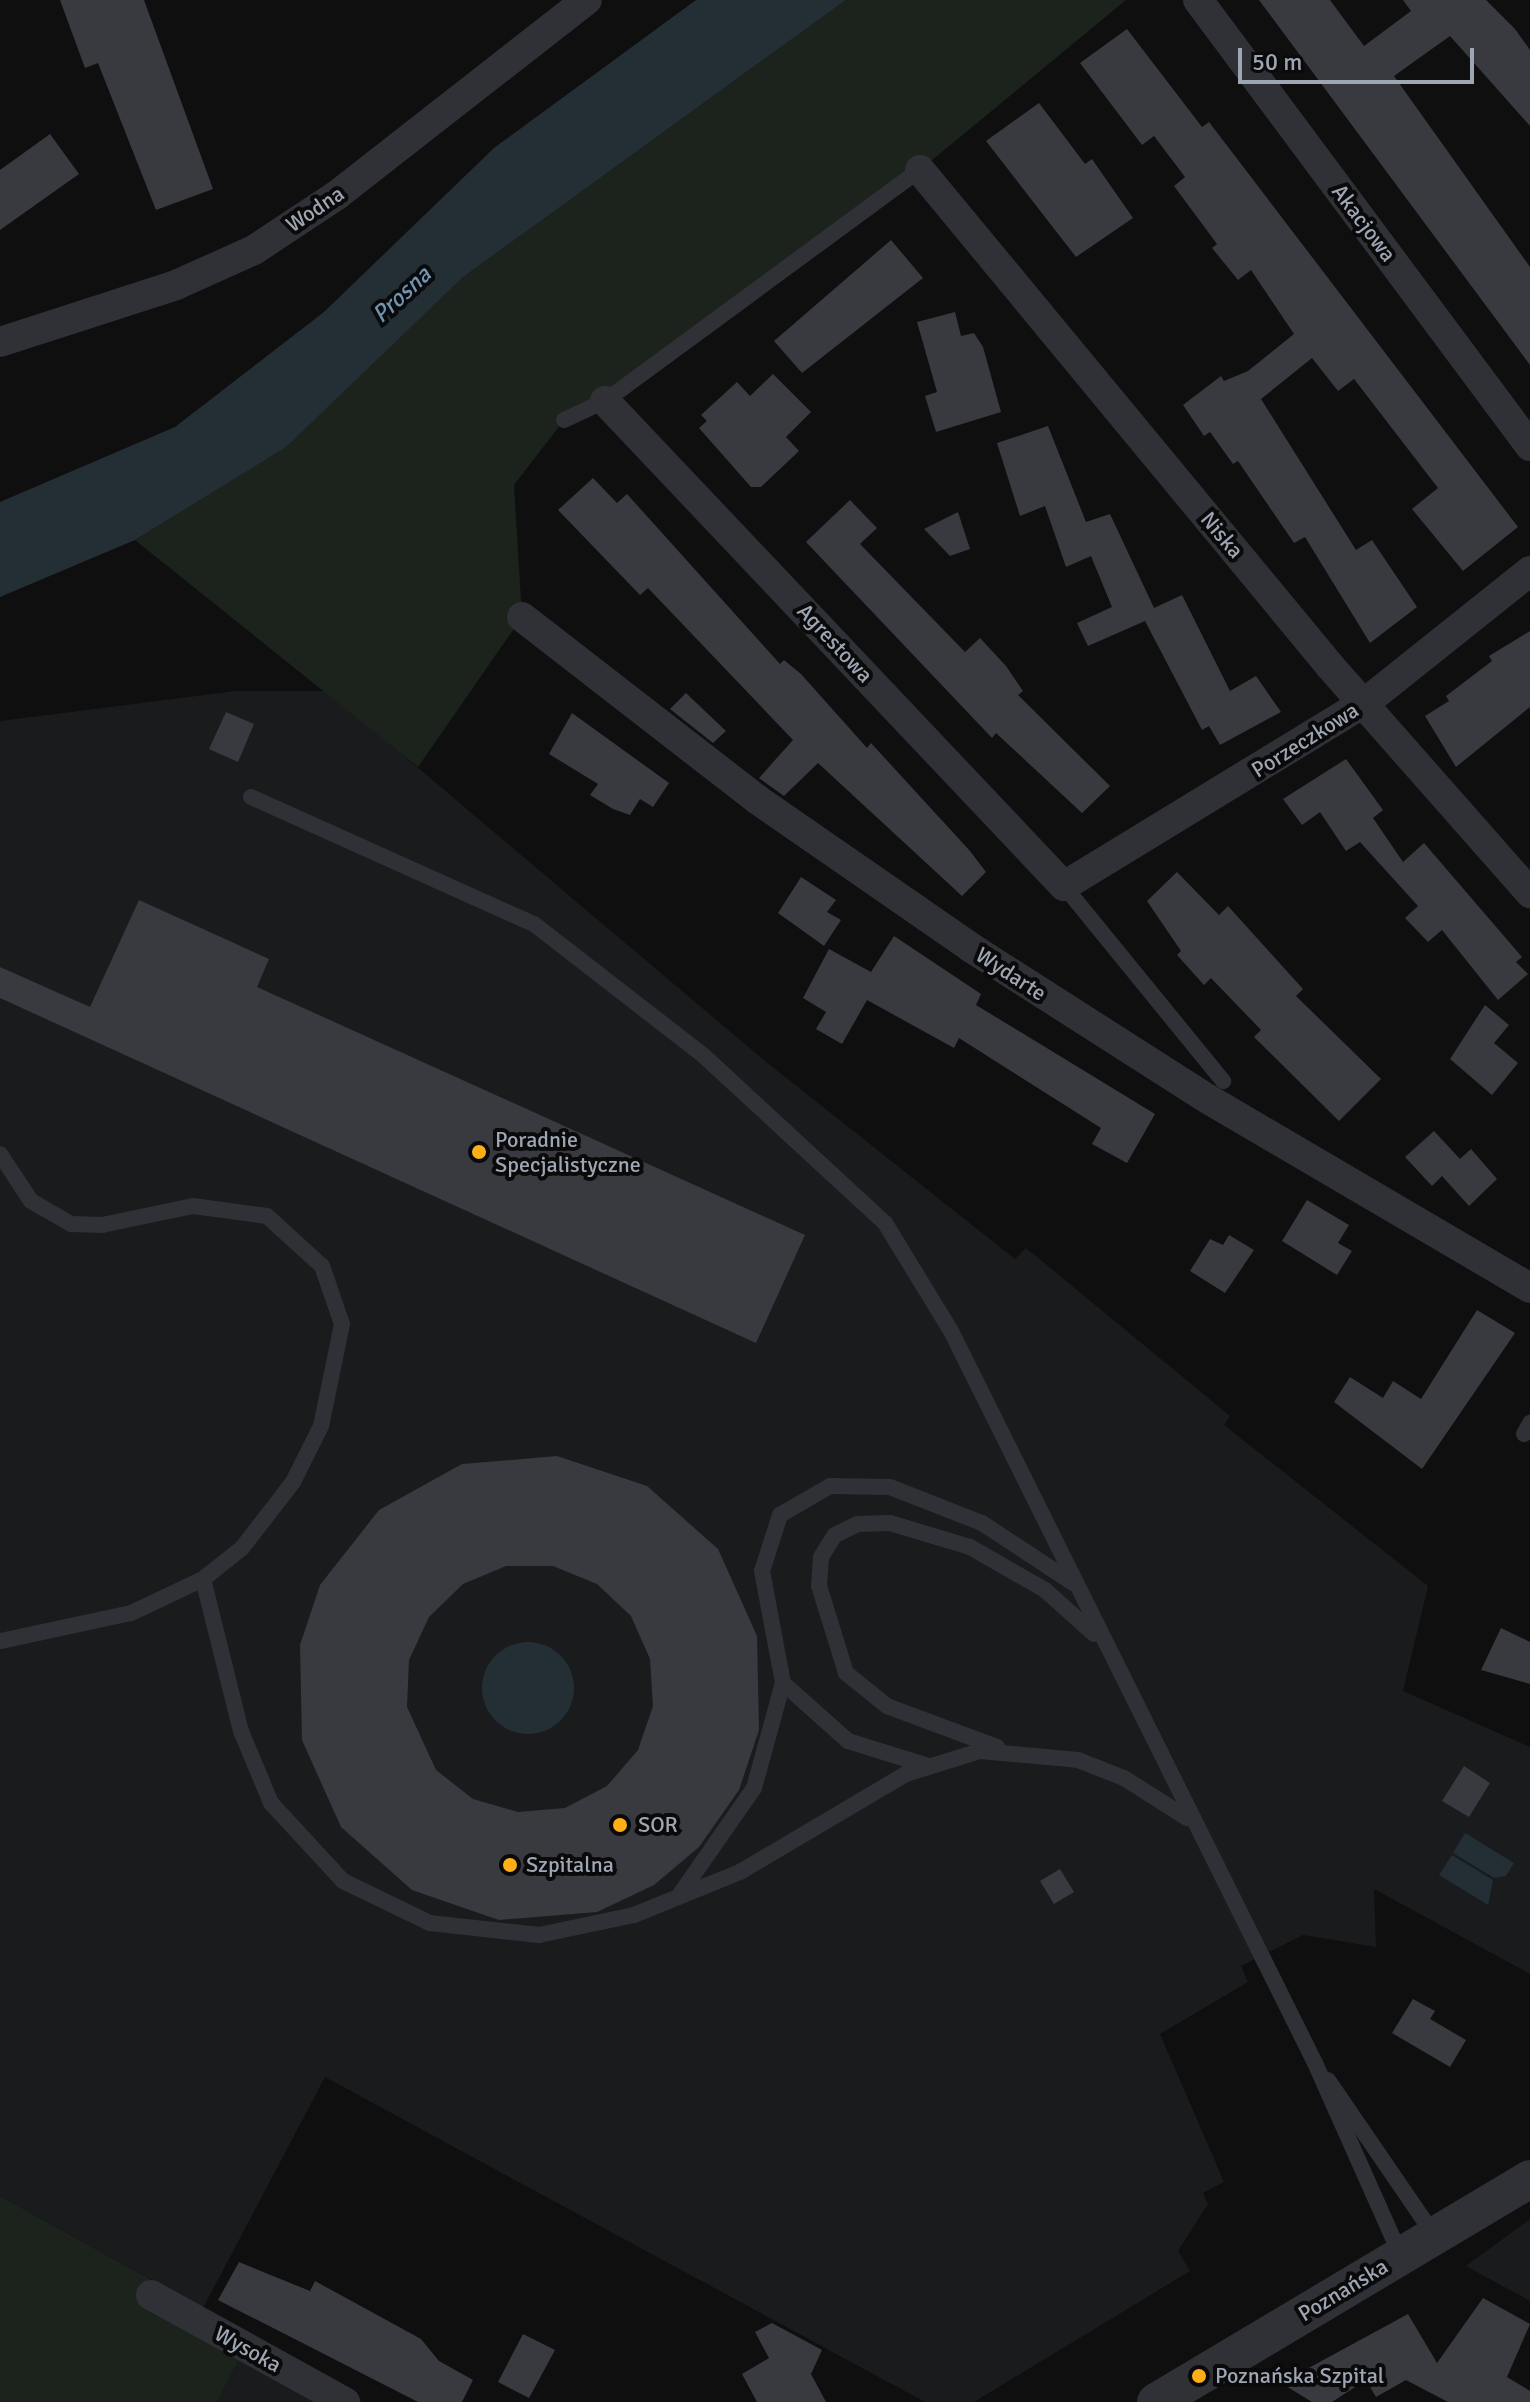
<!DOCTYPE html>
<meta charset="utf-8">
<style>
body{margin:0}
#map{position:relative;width:1530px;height:2402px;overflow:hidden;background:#0f0f10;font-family:Signika,sans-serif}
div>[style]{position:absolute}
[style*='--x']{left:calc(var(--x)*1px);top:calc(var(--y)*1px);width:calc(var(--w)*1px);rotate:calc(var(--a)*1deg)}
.built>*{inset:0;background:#1a1b1d}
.green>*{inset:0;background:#1b231c}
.water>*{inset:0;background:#242e35}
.round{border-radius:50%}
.building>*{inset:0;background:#383a3f}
.service>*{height:16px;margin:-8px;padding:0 8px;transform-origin:8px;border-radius:8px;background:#2f3136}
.minor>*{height:30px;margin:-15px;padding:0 15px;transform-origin:15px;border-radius:15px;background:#2f3136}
.tertiary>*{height:38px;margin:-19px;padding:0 19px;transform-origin:19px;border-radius:19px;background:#2f3136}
.dots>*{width:22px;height:22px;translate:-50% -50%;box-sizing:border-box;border:4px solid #0a0a0b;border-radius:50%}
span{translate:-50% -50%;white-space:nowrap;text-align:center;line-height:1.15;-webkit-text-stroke:8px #0a0a0b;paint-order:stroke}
.street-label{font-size:22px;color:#9ea5b3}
.poi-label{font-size:22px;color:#9ea5b3}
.left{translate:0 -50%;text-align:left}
.water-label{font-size:24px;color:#7095b3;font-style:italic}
.scale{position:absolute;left:1238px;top:48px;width:236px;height:36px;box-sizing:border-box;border:4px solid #9ea5b3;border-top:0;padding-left:10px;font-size:24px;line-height:28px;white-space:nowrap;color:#9ea5b3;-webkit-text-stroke:6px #0a0a0b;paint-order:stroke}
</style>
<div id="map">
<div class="built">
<i style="clip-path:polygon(236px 691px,327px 691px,765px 1061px,1015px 1259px,1026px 1248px,1230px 1416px,1224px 1425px,1428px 1586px,1403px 1691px,1530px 1747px,1530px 1974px,1374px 1889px,1376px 1947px,1303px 1935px,1241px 1966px,1248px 1982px,1160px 2034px,1224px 2182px,1203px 2193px,1208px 2204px,1178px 2251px,1190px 2271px,974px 2402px,925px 2402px,325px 2077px,203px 2308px,0 2196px,0 721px)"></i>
<i style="clip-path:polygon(1530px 2219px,1530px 2301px,1466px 2266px)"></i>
<i style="clip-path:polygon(240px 2358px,314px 2402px,217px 2402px)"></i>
</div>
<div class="green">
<i style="clip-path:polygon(846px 0,1126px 0,920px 170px,564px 420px,514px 485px,522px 617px,418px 767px,135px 540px,278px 451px,462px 278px)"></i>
<i style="clip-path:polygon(0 2196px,150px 2279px,140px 2299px,240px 2358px,217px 2402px,0 2402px)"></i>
</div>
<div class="water">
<i style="clip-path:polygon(696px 0,846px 0,462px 278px,286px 447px,135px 540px,0 597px,0 502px,175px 427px,324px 312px,494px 148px)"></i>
<i class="round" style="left:482px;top:1642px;width:92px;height:92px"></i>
<i style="clip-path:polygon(1465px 1833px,1514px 1863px,1506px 1876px,1494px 1878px,1453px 1853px)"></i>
<i style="clip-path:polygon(1452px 1855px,1493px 1880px,1488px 1905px,1439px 1875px)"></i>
</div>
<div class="building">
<i style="clip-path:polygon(60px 0,144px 0,213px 189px,156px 210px,98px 63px,85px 68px)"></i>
<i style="clip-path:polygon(1259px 0,1330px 0,1364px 46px,1411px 11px,1403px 0,1486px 0,1515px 29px,1530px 50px,1530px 126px,1450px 36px,1394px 76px,1530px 267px,1530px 365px)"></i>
<i style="clip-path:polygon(1127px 29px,1202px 127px,1209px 122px,1518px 527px,1463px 571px,1412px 509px,1438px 488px,1354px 379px,1338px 391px,1312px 358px,1261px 399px,1356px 550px,1372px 540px,1417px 607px,1370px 643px,1305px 537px,1294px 543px,1238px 461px,1233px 464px,1210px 432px,1204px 436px,1183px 405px,1221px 376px,1224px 381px,1248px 371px,1294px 334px,1251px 270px,1238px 280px,1212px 248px,1217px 244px,1174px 186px,1185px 177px,1154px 136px,1142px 145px,1080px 63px)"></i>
<i style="clip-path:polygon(1039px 103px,1085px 164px,1092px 159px,1133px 218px,1076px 257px,986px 141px)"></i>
<i style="clip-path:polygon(50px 134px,79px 174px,0 230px,0 170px)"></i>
<i style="clip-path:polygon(891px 240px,923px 278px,802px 373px,774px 341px)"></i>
<i style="clip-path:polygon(955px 312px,961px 336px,974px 333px,983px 347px,1001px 412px,936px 432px,925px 396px,937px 392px,917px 322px)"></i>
<i style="clip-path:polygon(773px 374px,811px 412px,786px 437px,799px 451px,761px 487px,751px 487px,699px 428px,707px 421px,701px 415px,737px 382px,750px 396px)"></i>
<i style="clip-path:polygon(1048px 426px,1086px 522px,1110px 514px,1154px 608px,1182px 595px,1230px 691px,1256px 676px,1281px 712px,1220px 745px,1209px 726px,1202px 730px,1145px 621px,1088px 646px,1077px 623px,1112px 607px,1091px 556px,1066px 567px,1045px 506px,1020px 516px,997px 443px)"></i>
<i style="clip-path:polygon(593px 478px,617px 503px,627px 494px,780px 664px,784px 660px,801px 674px,867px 748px,871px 743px,970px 851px,986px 872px,962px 896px,818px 763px,784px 796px,759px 778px,793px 740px,648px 588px,640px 595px,558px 510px)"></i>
<i style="clip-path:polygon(850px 500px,877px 528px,860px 544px,965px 652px,980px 638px,1006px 666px,1023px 691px,1018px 695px,1110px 786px,1082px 813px,996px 733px,992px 738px,806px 542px)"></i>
<i style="clip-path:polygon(958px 512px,970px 549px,950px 556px,924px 529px)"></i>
<i style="clip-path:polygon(1530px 631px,1530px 707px,1456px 767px,1425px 716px,1449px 701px,1446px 696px,1492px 661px,1489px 656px)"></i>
<i style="clip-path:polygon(686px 693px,726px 731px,713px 743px,670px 709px)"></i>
<i style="clip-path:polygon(226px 712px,254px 724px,238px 762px,209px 749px)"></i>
<i style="clip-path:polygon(572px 713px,669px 783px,653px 807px,640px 799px,630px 815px,613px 809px,590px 795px,598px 784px,549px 754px)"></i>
<i style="clip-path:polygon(1346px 759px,1383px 810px,1373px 818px,1403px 862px,1424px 843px,1522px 957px,1516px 962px,1528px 974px,1498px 1000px,1442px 930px,1428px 942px,1405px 918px,1418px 906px,1360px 842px,1346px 851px,1320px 812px,1302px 825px,1283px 799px)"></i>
<i style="clip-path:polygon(1177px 872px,1219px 915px,1228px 906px,1303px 989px,1296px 996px,1381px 1079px,1339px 1121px,1254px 1037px,1261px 1030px,1211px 978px,1204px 985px,1177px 955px,1181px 951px,1147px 901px)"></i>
<i style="clip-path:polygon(801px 877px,836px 900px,827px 912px,841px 920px,824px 946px,778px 913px)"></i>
<i style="clip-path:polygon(139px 900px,269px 959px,257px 987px,805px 1235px,756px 1343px,0 998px,0 967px,90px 1007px)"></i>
<i style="clip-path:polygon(894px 936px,981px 994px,976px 1005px,1155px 1114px,1127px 1163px,1092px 1144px,1101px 1128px,959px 1038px,954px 1048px,867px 1000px,842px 1044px,816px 1029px,826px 1012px,803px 998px,829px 949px,871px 972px)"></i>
<i style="clip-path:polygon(1485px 1005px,1509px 1025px,1494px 1043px,1518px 1063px,1492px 1095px,1450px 1059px)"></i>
<i style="clip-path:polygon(1434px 1131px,1460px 1159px,1471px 1149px,1497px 1179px,1469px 1206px,1442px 1176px,1432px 1186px,1405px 1157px)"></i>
<i style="clip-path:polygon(1307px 1200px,1349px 1225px,1338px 1243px,1352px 1251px,1337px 1275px,1282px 1241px)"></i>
<i style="clip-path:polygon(1229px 1235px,1254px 1250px,1225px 1293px,1190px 1271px,1210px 1239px,1223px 1245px)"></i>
<i style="clip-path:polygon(1477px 1310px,1515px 1333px,1422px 1469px,1334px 1402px,1350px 1377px,1383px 1398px,1393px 1381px,1421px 1399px)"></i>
<i style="clip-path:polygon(evenodd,557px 1456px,647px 1486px,718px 1549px,757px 1636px,759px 1730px,739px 1790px,699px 1847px,654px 1885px,597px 1912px,499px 1920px,412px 1890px,341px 1827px,302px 1740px,300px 1645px,320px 1585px,379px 1510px,462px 1464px,557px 1456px,506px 1566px,553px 1566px,597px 1584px,631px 1616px,650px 1659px,653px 1706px,638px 1750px,607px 1786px,565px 1808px,518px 1812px,473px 1799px,436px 1770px,407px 1707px,409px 1660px,429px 1617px,463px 1584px,506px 1566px)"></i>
<i style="clip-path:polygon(1501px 1628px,1530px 1642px,1530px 1684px,1481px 1670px)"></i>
<i style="clip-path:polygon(1464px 1766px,1490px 1783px,1469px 1817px,1442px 1801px)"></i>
<i style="clip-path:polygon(1060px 1869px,1074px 1892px,1054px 1904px,1040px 1881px)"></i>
<i style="clip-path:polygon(1413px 1999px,1435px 2011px,1430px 2019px,1466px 2040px,1450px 2067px,1392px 2033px)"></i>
<i style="clip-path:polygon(239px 2262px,310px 2291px,315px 2281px,421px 2339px,439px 2361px,473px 2380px,462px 2402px,418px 2402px,218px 2300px)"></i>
<i style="clip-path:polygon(1483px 2298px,1530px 2324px,1507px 2377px,1530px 2391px,1530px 2402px,1448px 2402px,1406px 2380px,1376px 2397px,1366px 2380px,1332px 2402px,1312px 2402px,1281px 2383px,1408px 2314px,1437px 2363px)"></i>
<i style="clip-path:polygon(772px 2323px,822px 2350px,811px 2374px,826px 2402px,757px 2402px,742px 2374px,769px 2358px,755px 2332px)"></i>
<i style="clip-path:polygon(523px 2334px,555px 2350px,529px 2398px,498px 2382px)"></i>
</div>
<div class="service">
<i style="--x:564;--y:420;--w:45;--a:-24.9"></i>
<i style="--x:605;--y:401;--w:391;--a:-36.3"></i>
<i style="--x:251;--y:797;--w:310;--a:24.2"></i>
<i style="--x:534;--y:924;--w:215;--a:37.8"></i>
<i style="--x:704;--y:1056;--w:246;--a:42.7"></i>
<i style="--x:885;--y:1223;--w:127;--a:58.6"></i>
<i style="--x:951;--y:1331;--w:818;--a:63.56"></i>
<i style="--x:1315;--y:2063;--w:211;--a:66"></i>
<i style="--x:1064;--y:886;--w:252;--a:50.8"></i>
<i style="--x:0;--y:1154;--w:56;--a:56.6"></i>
<i style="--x:31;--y:1201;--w:46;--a:29.9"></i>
<i style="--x:71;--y:1224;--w:31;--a:2"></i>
<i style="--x:102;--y:1225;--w:93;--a:-11.8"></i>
<i style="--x:193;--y:1206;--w:75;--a:7.7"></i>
<i style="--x:267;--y:1216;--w:74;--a:42.3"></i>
<i style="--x:322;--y:1266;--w:61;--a:71"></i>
<i style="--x:342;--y:1324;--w:104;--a:101.6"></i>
<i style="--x:321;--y:1426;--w:63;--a:116.6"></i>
<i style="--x:293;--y:1482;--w:83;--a:127.7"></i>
<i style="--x:242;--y:1548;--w:50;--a:141.5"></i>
<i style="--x:203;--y:1579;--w:80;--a:154.7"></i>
<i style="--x:131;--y:1613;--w:134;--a:167.9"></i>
<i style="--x:1524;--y:1434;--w:13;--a:-61"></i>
<i style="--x:203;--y:1579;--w:157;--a:76"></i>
<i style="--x:241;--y:1731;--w:78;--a:67.4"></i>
<i style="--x:271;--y:1803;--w:106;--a:47.3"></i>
<i style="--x:343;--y:1881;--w:97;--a:25.8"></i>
<i style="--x:430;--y:1923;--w:110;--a:6.3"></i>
<i style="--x:539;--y:1935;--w:97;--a:-11.9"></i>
<i style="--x:634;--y:1915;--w:114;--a:-22.1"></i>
<i style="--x:740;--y:1872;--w:193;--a:-30.6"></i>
<i style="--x:906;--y:1774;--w:77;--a:-17.3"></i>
<i style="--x:980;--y:1751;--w:98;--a:5.2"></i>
<i style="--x:1078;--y:1760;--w:49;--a:21.4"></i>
<i style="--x:1124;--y:1778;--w:75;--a:32.4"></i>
<i style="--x:997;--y:1747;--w:117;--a:-159.6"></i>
<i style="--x:887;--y:1706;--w:53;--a:-141.2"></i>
<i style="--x:846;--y:1673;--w:91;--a:-107.2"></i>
<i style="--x:819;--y:1586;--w:29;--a:-86"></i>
<i style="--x:821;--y:1557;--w:26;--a:-58"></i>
<i style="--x:835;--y:1535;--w:25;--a:-26"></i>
<i style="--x:858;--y:1524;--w:32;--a:-2"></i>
<i style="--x:890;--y:1523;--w:84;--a:16.7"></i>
<i style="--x:970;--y:1547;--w:86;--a:29.8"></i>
<i style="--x:1045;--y:1590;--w:66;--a:41.9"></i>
<i style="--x:925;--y:1765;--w:81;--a:-162.7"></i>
<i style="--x:848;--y:1741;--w:87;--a:-138.3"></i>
<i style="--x:783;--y:1683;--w:114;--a:-100.6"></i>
<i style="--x:762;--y:1571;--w:59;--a:-72.2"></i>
<i style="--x:780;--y:1515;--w:58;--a:-30.1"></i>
<i style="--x:830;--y:1486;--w:60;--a:1"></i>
<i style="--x:890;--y:1487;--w:99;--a:21.4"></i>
<i style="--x:982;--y:1523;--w:109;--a:33.4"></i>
<i style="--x:678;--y:1897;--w:133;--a:-55.1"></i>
<i style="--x:754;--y:1788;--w:109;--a:-74.6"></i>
<i style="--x:1328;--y:2080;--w:189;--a:55.6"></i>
</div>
<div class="minor">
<i style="--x:1198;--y:0;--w:556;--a:53.34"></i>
<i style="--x:920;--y:170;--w:644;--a:50.42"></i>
<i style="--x:1330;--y:666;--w:303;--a:48.6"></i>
<i style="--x:0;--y:342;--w:185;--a:-17.9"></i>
<i style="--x:176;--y:285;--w:85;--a:-24.2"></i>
<i style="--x:254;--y:250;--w:100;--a:-33.5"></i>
<i style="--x:337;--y:195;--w:317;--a:-38"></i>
<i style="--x:605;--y:401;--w:668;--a:46.58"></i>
<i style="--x:1064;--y:886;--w:354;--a:-31.4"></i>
<i style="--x:1366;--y:702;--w:210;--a:-38.6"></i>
<i style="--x:522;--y:617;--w:299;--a:37.8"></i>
<i style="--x:758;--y:800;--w:258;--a:34.7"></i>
<i style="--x:970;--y:947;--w:282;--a:32.6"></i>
<i style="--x:1208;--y:1099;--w:373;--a:30.4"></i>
<i style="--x:151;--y:2295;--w:222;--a:28.9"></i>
</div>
<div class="tertiary">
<i style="--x:1156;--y:2402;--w:435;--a:-30.8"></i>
</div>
<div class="dots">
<i style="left:479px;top:1152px;background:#ffae18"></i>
<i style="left:620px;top:1825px;background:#ffae18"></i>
<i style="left:510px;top:1865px;background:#ffae18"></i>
<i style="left:1199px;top:2376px;background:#ffae18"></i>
</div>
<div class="street-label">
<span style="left:315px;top:209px;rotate:-34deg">Wodna</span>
<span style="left:1364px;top:223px;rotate:53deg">Akacjowa</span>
<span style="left:1222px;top:535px;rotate:50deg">Niska</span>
<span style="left:835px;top:643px;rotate:47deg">Agrestowa</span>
<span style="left:1305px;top:740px;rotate:-32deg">Porzeczkowa</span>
<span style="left:1011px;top:974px;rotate:33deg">Wydarte</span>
<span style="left:1343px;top:2290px;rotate:-31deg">Poznańska</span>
<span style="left:248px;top:2349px;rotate:29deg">Wysoka</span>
</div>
<div class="poi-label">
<span class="left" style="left:495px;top:1152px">Poradnie<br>Specjalistyczne</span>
<span class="left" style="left:638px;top:1825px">SOR</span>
<span class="left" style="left:526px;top:1865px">Szpitalna</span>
<span class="left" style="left:1215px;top:2376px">Poznańska Szpital</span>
</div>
<div class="water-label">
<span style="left:402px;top:295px;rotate:-43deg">Prosna</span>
</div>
<div class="scale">50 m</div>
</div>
